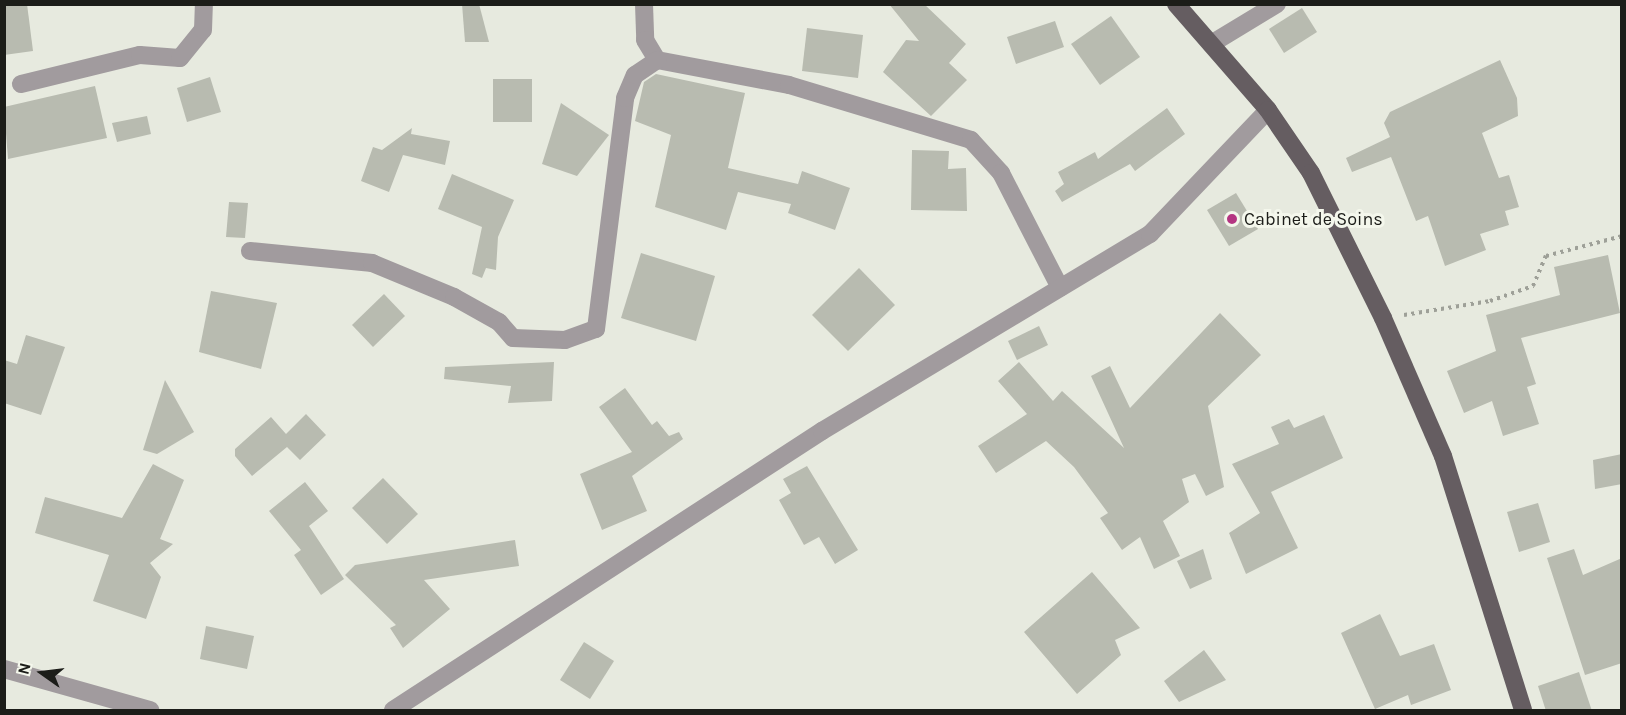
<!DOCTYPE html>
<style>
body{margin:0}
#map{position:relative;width:1626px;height:715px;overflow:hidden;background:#e7eadf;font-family:Karla,sans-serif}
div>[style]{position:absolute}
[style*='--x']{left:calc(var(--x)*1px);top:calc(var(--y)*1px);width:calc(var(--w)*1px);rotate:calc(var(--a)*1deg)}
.building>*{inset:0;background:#b8bbb0}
.path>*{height:4px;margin-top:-2px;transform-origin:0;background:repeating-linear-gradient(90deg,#9ea098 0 3px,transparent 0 7.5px)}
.minor>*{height:18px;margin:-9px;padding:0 9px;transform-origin:9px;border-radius:9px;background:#a19b9e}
.major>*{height:18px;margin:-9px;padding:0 9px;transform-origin:9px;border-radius:9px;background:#655d61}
.dots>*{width:16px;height:16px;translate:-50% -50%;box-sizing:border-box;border:3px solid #f4f7ec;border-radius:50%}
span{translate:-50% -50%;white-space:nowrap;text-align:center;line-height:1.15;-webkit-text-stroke:6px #f4f7ec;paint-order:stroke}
.poi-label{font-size:18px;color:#1c1d19}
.left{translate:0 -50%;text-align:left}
.frame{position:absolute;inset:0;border:6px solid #1c1d19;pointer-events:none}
.north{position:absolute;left:12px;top:643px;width:60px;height:60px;-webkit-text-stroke:4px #f4f7ec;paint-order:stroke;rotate:284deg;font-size:16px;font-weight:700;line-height:24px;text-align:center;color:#1c1d19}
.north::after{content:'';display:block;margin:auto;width:21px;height:27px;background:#1c1d19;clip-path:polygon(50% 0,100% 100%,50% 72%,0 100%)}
</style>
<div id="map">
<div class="building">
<i style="clip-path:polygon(4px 4px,27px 4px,33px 51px,4px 55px)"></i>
<i style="clip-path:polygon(462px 4px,479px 4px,489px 42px,465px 42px)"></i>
<i style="clip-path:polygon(889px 4px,924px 4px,966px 44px,949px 63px,967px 80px,931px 116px,883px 72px,906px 40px,919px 41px)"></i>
<i style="clip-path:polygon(1302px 8px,1317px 32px,1284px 53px,1269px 29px)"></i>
<i style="clip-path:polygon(1111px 16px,1140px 57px,1100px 85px,1071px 44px)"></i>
<i style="clip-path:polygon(1055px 21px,1064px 47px,1016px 64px,1007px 37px)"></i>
<i style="clip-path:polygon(807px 28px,863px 35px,858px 78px,802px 71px)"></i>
<i style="clip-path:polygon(1500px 60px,1517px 98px,1518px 116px,1482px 133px,1499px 178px,1509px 175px,1519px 207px,1505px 211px,1509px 225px,1480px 234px,1486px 250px,1445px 266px,1428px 216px,1416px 221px,1391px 157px,1352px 172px,1346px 158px,1390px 137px,1384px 123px,1390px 112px)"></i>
<i style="clip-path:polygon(656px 74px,745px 93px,728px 168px,798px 184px,802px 171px,850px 188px,835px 230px,788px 213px,791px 204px,738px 192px,726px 230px,655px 207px,671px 135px,635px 121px,644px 82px)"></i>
<i style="clip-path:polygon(210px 77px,221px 112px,187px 122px,177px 88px)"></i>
<i style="clip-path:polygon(493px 79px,532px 79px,532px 122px,493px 122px)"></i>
<i style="clip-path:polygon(95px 86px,107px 138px,8px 159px,4px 107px)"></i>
<i style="clip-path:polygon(561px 103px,609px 135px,577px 176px,542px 164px)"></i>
<i style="clip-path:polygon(1167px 108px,1185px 134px,1135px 171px,1130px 164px,1062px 202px,1055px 191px,1064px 184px,1058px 172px,1095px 152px,1098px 159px)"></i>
<i style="clip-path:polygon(147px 116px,151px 134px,117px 142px,112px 123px)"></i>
<i style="clip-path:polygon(412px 128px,411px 134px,450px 141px,445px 165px,403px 155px,389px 192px,361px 181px,373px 147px,382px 150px)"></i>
<i style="clip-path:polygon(912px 150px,949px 151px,948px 169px,966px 168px,967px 211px,911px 210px)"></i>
<i style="clip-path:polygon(452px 174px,514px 200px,498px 237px,496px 270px,486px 268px,482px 278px,472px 274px,482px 227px,438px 209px)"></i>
<i style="clip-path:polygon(1236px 193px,1258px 229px,1229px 246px,1207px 210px)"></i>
<i style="clip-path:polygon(229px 202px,248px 203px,245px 238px,226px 237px)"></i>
<i style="clip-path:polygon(641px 253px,715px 276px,696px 341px,621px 318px)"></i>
<i style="clip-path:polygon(1608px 255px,1620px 313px,1521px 338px,1536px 384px,1527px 387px,1539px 424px,1503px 436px,1492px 401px,1464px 413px,1447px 371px,1496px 351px,1486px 315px,1560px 295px,1554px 267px)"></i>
<i style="clip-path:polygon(859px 268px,895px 305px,848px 351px,812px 315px)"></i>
<i style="clip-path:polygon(211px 291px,277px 303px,261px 369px,199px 352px)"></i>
<i style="clip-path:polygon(384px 294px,405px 316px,373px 347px,352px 325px)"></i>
<i style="clip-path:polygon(1220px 313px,1261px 355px,1208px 406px,1224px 487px,1206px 496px,1195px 474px,1182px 479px,1189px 502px,1163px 521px,1180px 556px,1154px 569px,1140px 537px,1122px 550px,1100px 518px,1108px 513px,1074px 467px,1046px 441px,996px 473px,978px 446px,1027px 414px,998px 381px,1019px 362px,1053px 401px,1062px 391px,1124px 448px,1091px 376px,1110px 366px,1130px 408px)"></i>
<i style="clip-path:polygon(1039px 326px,1048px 345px,1017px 360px,1008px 341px)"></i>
<i style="clip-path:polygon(26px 335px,65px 347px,41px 415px,4px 403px,4px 360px,17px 364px)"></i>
<i style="clip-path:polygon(554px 362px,552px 401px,508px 403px,511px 386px,444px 379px,445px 367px)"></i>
<i style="clip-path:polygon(165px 380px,194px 432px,157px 454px,143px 450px)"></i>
<i style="clip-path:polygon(625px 388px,652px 425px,657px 421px,669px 436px,679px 432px,683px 439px,632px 476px,647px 511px,602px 530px,580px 474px,632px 452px,599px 407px)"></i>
<i style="clip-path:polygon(306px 414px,326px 435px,300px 460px,287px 447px,252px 476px,235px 456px,235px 449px,271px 417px,286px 434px)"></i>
<i style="clip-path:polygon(1324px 415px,1343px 458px,1271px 492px,1298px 548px,1246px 574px,1229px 533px,1260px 513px,1232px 464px,1279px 444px,1271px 427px,1289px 419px,1294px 428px)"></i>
<i style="clip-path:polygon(1622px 454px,1622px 484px,1595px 489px,1593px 460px)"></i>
<i style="clip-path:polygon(153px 464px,184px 480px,160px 539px,173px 544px,150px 563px,161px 577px,146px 619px,93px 601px,109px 555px,35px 533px,45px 497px,122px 518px)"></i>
<i style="clip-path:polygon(807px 466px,858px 550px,835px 564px,819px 537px,804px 545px,779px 500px,791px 493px,783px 479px)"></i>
<i style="clip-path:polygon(383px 478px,418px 514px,387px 544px,352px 508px)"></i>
<i style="clip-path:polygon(305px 482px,328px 511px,309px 526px,344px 579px,321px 595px,294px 555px,301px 550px,269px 511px)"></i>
<i style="clip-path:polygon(1538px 503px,1550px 542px,1519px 552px,1507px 512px)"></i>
<i style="clip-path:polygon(515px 540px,519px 566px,424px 580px,450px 609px,403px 648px,390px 628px,396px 625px,345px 575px,355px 565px)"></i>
<i style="clip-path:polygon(1203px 549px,1212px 579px,1190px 589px,1177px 561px)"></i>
<i style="clip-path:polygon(1574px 549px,1583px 575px,1622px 558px,1622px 663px,1585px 675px,1547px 558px)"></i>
<i style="clip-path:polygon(1092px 572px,1140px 628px,1115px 640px,1121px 655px,1077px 694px,1024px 632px)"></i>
<i style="clip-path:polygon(1380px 614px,1400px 656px,1434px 644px,1451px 690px,1411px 705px,1408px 695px,1375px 709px,1341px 633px)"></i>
<i style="clip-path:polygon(206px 626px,254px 636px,247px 669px,200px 659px)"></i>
<i style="clip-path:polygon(584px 642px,614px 661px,590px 699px,560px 680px)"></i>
<i style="clip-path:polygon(1204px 650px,1226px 680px,1179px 702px,1164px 681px)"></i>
<i style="clip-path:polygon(1579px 672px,1592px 711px,1546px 711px,1538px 686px)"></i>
</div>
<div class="path">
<i style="--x:1404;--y:315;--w:87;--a:-9.2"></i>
<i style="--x:1490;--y:301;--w:46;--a:-19.2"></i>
<i style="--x:1533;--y:286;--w:33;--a:-67"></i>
<i style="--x:1546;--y:256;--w:79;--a:-14.7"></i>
</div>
<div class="minor">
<i style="--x:644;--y:4;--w:36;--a:88"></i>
<i style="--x:645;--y:40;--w:23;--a:59"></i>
<i style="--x:657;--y:60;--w:134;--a:10.7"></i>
<i style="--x:789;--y:85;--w:190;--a:16.8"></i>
<i style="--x:971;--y:140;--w:45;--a:47.7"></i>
<i style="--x:1001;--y:173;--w:129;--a:62.8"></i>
<i style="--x:1211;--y:44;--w:77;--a:-31.2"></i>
<i style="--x:21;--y:84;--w:122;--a:-13.7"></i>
<i style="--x:140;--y:55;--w:40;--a:4.3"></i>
<i style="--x:180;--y:58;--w:36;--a:-51"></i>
<i style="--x:203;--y:30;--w:26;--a:-88"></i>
<i style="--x:250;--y:251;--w:123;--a:5.6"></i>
<i style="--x:372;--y:263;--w:89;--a:22.5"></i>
<i style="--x:454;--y:297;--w:51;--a:29.1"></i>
<i style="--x:499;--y:322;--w:21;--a:49"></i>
<i style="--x:513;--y:338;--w:52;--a:2.2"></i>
<i style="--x:565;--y:340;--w:33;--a:-20"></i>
<i style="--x:596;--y:329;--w:233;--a:-82.8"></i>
<i style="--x:625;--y:98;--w:25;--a:-67"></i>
<i style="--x:635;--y:75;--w:27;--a:-34"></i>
<i style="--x:4;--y:669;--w:152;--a:15.7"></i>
<i style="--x:393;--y:710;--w:512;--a:-33.04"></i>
<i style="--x:822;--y:431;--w:383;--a:-31"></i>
<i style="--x:1150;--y:234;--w:171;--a:-46.4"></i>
</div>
<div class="major">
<i style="--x:1176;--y:4;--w:140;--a:49"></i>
<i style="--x:1268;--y:110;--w:76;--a:55.7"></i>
<i style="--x:1311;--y:173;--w:162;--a:63.6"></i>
<i style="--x:1383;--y:318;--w:150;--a:66.5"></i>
<i style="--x:1443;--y:456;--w:266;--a:72.5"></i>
</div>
<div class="dots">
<i style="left:1232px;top:219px;background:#b43582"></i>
</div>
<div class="poi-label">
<span class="left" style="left:1244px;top:219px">Cabinet de Soins</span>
</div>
<div class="frame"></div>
<div class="north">N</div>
</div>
